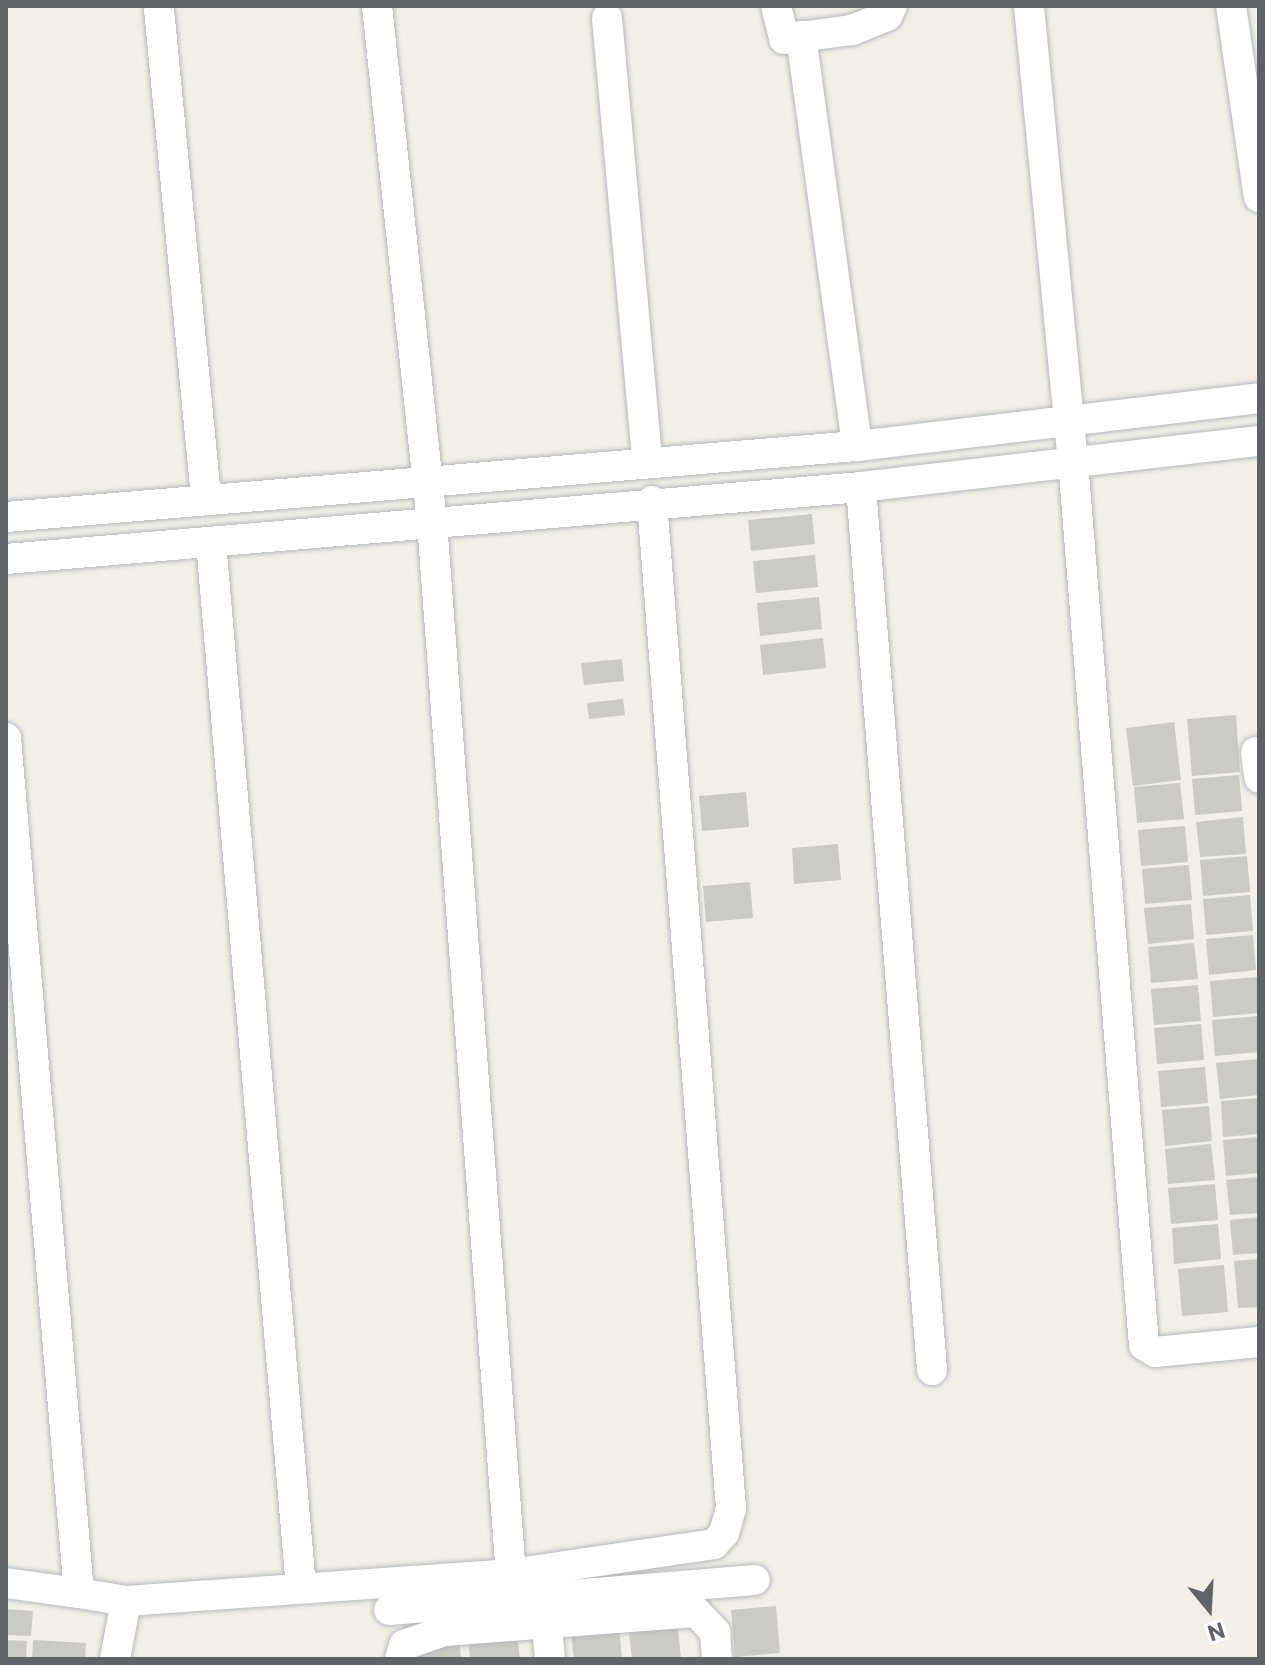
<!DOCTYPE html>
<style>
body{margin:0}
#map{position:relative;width:1265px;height:1665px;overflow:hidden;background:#f1efe8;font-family:Commissioner,sans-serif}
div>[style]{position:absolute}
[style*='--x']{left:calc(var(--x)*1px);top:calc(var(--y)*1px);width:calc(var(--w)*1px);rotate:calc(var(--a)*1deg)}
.building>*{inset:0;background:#cccac5}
.roads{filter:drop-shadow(0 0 2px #b5b8bc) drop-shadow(0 0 2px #b5b8bc)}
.minor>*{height:30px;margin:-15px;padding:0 15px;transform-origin:15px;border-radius:15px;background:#fff}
span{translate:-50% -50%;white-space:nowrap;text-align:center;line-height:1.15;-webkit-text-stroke:7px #fff;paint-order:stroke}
.frame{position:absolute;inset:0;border:8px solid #5f6368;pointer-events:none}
.north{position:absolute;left:1169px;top:1569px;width:80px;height:80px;-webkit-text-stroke:6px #fff;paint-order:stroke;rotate:162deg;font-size:22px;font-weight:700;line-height:32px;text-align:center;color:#5f6368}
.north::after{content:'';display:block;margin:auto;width:28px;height:36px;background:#5f6368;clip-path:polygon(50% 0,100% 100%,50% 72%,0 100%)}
</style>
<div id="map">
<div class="building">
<i style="clip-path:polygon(812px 514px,815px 544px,751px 551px,748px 520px)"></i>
<i style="clip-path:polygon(815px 555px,818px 587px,756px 593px,753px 561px)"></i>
<i style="clip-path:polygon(819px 597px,822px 629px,760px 636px,757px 603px)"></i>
<i style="clip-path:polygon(823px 638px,826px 668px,763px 675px,760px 645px)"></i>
<i style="clip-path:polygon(622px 659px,624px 681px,584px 685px,581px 663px)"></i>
<i style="clip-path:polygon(623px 699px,625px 715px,589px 719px,587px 703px)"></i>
<i style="clip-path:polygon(1236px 715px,1240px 772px,1192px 776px,1187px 719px)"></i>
<i style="clip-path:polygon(1174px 722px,1181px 780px,1133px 786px,1126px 728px)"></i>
<i style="clip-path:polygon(1239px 775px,1242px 811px,1195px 815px,1192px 779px)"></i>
<i style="clip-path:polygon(1180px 783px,1184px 819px,1137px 823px,1134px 787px)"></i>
<i style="clip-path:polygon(746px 792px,749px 827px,702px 831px,699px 796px)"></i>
<i style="clip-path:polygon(1243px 817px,1246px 854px,1200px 857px,1196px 822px)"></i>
<i style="clip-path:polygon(1185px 826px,1188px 862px,1141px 866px,1138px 830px)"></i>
<i style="clip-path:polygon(838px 844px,841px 880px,794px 884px,792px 848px)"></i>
<i style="clip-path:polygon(1247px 856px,1250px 892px,1203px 896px,1200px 860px)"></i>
<i style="clip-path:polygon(1189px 865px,1192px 900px,1145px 904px,1142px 869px)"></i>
<i style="clip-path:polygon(750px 882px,753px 918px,706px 922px,703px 886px)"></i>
<i style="clip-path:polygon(1250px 895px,1253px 931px,1206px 935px,1203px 899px)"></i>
<i style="clip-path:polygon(1191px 904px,1194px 939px,1148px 944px,1144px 908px)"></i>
<i style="clip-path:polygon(1253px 935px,1256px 970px,1209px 975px,1206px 939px)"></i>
<i style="clip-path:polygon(1194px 943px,1198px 979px,1151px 983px,1148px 947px)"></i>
<i style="clip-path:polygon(1257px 977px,1259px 1013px,1213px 1017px,1210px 981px)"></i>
<i style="clip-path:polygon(1198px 985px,1201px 1021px,1154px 1025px,1151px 989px)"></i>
<i style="clip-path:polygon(1259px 1016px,1259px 1052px,1215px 1056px,1212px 1020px)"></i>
<i style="clip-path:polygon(1201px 1024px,1204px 1060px,1157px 1064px,1154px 1028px)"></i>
<i style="clip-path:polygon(1259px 1059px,1259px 1095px,1220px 1099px,1216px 1063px)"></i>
<i style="clip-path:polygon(1205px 1067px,1208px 1103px,1161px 1107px,1158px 1071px)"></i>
<i style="clip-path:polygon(1259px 1098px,1259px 1134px,1223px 1137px,1221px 1101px)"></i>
<i style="clip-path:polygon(1209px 1106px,1212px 1141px,1165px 1146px,1162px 1110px)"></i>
<i style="clip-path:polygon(1259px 1137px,1259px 1173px,1226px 1176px,1223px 1140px)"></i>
<i style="clip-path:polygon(1211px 1144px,1215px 1180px,1168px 1184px,1165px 1149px)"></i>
<i style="clip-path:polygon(1259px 1177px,1259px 1213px,1230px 1215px,1226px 1180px)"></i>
<i style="clip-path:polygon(1215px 1184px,1218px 1220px,1171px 1224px,1168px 1188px)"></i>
<i style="clip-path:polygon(1259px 1217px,1259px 1253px,1233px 1255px,1230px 1220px)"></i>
<i style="clip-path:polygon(1218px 1224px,1221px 1259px,1174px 1264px,1172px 1228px)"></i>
<i style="clip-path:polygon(1259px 1259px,1259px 1307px,1238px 1308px,1234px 1261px)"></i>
<i style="clip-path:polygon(1224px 1265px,1228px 1312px,1182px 1316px,1178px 1269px)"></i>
<i style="clip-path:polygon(776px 1606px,780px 1653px,735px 1657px,731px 1610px)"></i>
<i style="clip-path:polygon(6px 1609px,33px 1611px,31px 1636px,6px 1635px)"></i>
<i style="clip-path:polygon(677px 1619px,681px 1659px,632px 1659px,628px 1624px)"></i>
<i style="clip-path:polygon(619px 1626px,622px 1659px,574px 1659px,571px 1632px)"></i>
<i style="clip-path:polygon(517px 1634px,520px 1659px,470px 1659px,468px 1639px)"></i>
<i style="clip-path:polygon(459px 1639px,461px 1659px,411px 1659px,409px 1644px)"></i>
<i style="clip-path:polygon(6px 1640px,27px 1641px,26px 1659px,6px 1659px)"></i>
<i style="clip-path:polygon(33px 1640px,86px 1643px,85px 1659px,32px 1659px)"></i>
</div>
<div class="roads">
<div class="minor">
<i style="--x:377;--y:6;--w:519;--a:83.92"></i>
<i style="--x:432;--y:522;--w:1055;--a:85.71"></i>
<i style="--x:776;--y:6;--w:34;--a:76"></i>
<i style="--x:784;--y:39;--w:69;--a:-7.5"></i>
<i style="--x:852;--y:30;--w:38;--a:-22"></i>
<i style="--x:887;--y:16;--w:11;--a:-63"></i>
<i style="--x:1029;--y:6;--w:457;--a:84.5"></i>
<i style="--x:1073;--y:461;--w:887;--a:85.41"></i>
<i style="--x:1144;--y:1345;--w:13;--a:32"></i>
<i style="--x:1155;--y:1352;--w:104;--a:-5.5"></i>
<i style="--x:1231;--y:6;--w:193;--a:81.7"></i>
<i style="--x:159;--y:9;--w:493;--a:84.5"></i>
<i style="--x:607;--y:18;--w:444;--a:84.8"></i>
<i style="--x:801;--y:36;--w:414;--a:82.2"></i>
<i style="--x:861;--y:487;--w:886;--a:85.4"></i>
<i style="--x:6;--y:517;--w:854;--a:-4.77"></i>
<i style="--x:857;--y:446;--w:405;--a:-6.8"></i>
<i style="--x:211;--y:542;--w:1050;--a:85.08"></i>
<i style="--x:6;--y:559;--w:858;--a:-4.81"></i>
<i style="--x:861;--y:487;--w:401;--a:-6.6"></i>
<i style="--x:6;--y:738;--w:858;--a:85.12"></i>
<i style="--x:79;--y:1593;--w:48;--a:9.7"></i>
<i style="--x:126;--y:1601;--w:386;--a:-4"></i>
<i style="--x:511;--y:1574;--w:205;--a:-8.4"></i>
<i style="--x:714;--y:1544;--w:15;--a:-48"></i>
<i style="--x:724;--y:1533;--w:26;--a:-74"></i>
<i style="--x:731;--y:1508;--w:1010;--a:-94.49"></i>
<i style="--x:1256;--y:752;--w:26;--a:83"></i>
<i style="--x:6;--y:1583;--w:74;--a:7.8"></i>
<i style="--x:545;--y:1605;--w:54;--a:84.7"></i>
<i style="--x:389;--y:1610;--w:367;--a:-4.7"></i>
<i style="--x:115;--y:1659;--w:59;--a:-79.3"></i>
<i style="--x:400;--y:1659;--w:15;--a:-74"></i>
<i style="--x:404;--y:1645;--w:42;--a:-19.3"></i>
<i style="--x:444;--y:1631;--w:253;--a:-4.3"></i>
<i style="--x:696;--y:1612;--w:28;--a:46"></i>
<i style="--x:715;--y:1632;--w:27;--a:86"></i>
</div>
</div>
<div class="frame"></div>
<div class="north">N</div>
</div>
